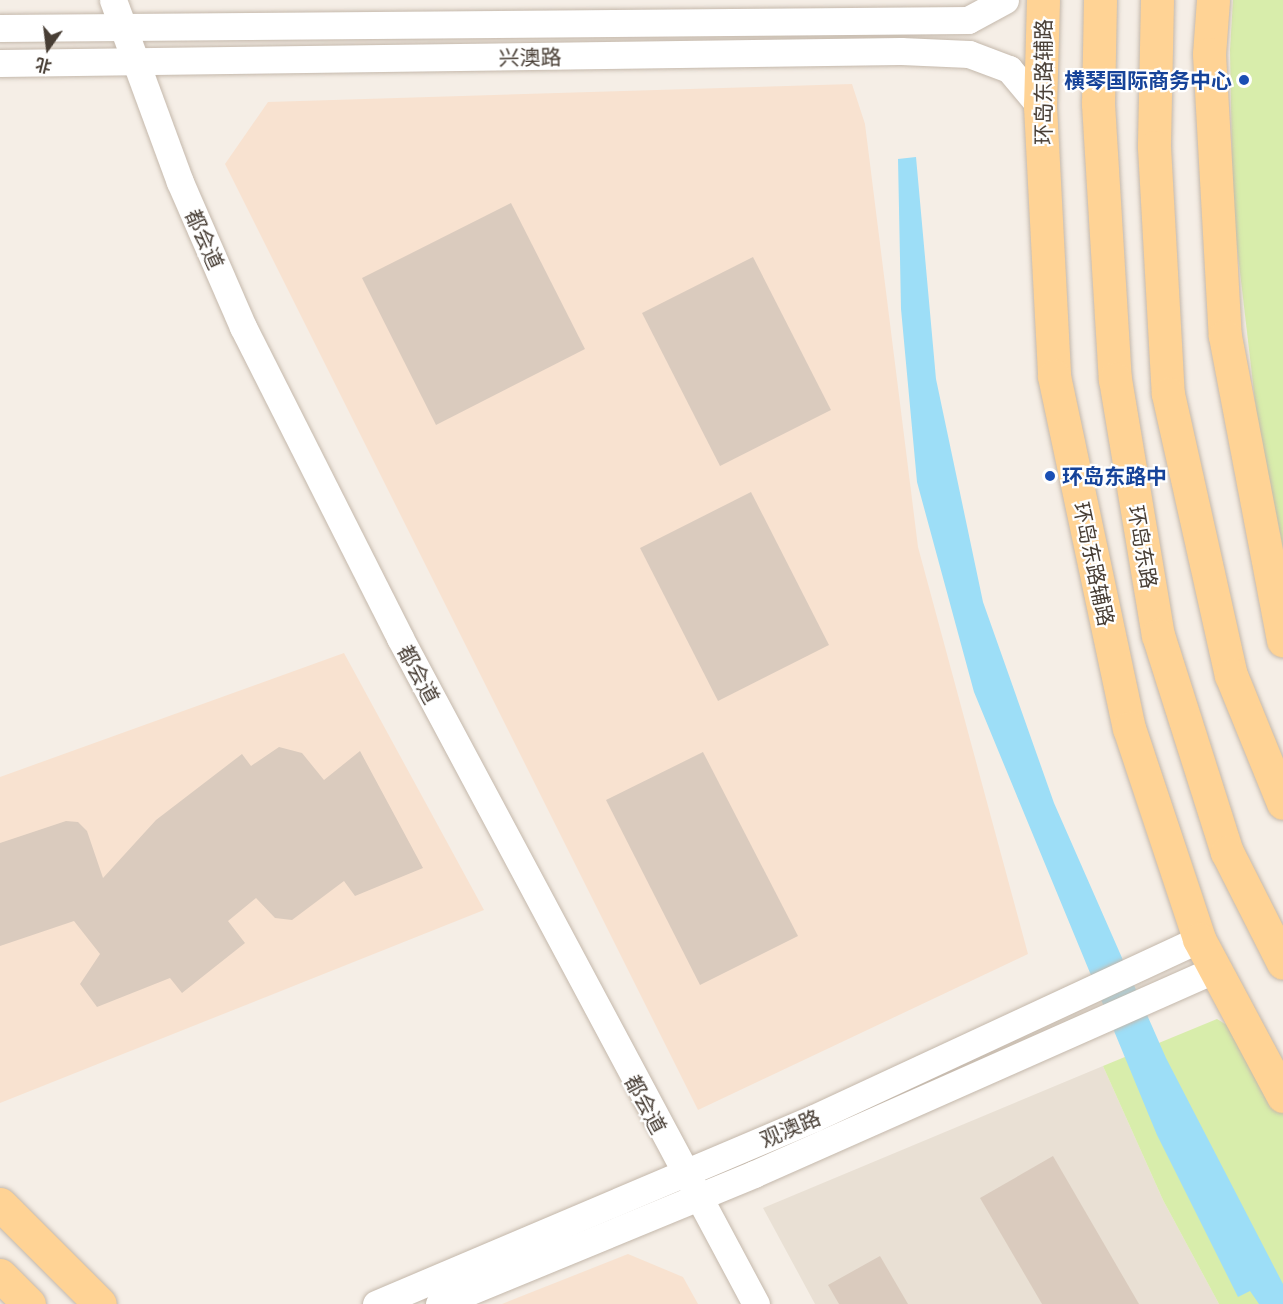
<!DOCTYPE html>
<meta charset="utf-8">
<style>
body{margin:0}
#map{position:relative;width:1283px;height:1304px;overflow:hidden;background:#f5eee6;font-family:"Titillium Web","Noto Sans SC",sans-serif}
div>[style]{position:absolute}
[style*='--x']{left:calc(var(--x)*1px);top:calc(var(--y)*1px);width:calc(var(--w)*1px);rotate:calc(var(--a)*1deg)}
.residential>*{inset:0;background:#e9e0d4}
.commercial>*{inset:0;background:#f8e2d0}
.green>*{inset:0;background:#d8edab}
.water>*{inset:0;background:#9ddef7}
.building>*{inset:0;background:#dacbbe}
.roads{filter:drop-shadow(0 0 2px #c4b8ab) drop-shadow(0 0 2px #c4b8ab)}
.minor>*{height:27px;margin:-13.5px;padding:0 13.5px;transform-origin:13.5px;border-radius:13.5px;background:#fff}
.major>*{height:33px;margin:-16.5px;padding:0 16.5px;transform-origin:16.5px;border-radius:16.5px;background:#ffd395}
.dots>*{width:16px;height:16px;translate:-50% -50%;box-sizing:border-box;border:3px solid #fff;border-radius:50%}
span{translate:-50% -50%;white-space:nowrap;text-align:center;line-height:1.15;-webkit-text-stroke:4.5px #fff;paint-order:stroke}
.street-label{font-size:21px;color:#483e35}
.transit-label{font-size:21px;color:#164399;font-weight:700}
.right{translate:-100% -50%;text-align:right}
.left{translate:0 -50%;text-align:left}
.north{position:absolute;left:18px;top:18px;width:60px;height:60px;-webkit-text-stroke:4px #fff;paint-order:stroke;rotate:194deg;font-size:16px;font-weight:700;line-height:24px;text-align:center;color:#483e35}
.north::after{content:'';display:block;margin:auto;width:21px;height:27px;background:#483e35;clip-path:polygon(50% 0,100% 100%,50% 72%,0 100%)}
</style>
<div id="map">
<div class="residential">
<i style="clip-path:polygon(1103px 1066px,1163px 1200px,1219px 1304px,815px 1304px,763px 1208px)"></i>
</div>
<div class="commercial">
<i style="clip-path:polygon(852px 84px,865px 124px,918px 547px,1028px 954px,698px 1110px,225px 164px,268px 102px)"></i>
<i style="clip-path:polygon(344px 653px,484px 910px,0 1103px,0 777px)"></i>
<i style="clip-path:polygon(628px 1254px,683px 1277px,698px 1304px,502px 1304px)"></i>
</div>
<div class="green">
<i style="clip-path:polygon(1233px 0,1283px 0,1283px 548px,1257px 418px,1233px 212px,1230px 50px)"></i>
<i style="clip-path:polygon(1217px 1019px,1230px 1027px,1283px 1095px,1283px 1304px,1219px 1304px,1163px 1200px,1103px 1066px)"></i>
</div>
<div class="water">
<i style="clip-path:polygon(916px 157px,936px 379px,983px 602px,1054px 803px,1166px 1058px,1283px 1284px,1283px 1304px,1259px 1304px,1250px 1291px,1238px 1297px,1157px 1135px,974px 692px,917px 482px,901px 309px,898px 159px)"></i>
</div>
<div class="building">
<i style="clip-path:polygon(511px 203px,585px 349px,436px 425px,362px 278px)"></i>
<i style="clip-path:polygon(753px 257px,831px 410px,720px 466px,642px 313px)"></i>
<i style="clip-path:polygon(751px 492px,829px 645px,718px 701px,640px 548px)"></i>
<i style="clip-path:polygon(279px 747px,302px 753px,324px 780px,360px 751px,423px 868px,355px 896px,344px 881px,292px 920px,275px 918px,256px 898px,228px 921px,245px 943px,182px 993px,170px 978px,97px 1007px,80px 984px,100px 954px,74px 921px,0 946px,0 843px,66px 821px,78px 822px,87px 831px,103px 878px,156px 820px,242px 754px,251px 766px)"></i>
<i style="clip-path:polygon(703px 752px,798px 936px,700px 985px,606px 800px)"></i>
<i style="clip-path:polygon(1053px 1156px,1139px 1304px,1042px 1304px,980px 1198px)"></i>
<i style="clip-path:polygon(880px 1256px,908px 1304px,839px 1304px,828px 1285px)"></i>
</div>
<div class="roads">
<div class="minor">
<i style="--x:113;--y:0;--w:194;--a:69.8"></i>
<i style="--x:180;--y:182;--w:158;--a:66.5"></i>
<i style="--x:243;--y:327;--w:348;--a:63.2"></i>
<i style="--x:400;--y:638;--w:755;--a:61.87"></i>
<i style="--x:0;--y:28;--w:968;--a:-0.47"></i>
<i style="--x:968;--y:20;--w:42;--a:-28.4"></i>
<i style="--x:0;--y:63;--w:901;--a:-0.76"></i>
<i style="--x:901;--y:51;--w:68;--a:2.5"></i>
<i style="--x:969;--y:54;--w:43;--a:20.6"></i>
<i style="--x:1009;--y:69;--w:48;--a:50"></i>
<i style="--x:376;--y:1304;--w:476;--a:-23"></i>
<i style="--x:814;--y:1118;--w:425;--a:-24.9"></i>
<i style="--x:439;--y:1304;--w:341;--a:-22.4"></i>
<i style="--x:754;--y:1174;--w:505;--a:-23.93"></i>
</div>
<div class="major">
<i style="--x:1043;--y:0;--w:106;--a:91.6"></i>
<i style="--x:1040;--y:106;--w:270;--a:87"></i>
<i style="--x:1054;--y:376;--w:360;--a:78"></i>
<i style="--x:1129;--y:728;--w:222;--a:71.6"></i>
<i style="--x:1199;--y:939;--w:178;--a:61.9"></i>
<i style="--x:1100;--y:0;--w:104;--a:91.1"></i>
<i style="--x:1098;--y:104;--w:276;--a:86.5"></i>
<i style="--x:1115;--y:379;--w:260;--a:80.5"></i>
<i style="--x:1158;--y:635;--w:228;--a:72.4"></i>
<i style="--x:1227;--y:852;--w:124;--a:63.2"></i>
<i style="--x:1157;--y:0;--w:147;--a:91.2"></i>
<i style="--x:1154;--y:147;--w:247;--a:86.8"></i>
<i style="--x:1168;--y:394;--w:288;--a:77.4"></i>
<i style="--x:1231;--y:675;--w:138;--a:67.9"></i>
<i style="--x:1213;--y:0;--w:54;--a:94.2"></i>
<i style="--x:1209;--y:54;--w:282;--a:86.8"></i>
<i style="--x:1225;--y:336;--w:310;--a:79.2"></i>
<i style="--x:0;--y:1204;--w:141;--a:45"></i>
<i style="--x:0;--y:1275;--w:41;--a:45"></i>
</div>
</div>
<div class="dots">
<i style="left:1244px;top:80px;background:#1a4fb4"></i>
<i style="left:1050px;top:476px;background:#1a4fb4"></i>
</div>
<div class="street-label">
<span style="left:530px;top:57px;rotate:-1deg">兴澳路</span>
<span style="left:1043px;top:82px;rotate:-90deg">环岛东路辅路</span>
<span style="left:205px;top:239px;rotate:66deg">都会道</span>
<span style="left:1143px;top:547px;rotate:80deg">环岛东路</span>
<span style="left:1094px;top:564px;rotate:78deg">环岛东路辅路</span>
<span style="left:419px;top:674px;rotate:62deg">都会道</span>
<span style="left:646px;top:1104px;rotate:62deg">都会道</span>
<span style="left:790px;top:1128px;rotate:-23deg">观澳路</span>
</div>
<div class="transit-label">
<span class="right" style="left:1232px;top:80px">横琴国际商务中心</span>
<span class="left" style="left:1062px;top:476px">环岛东路中</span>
</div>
<div class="north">北</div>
</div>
